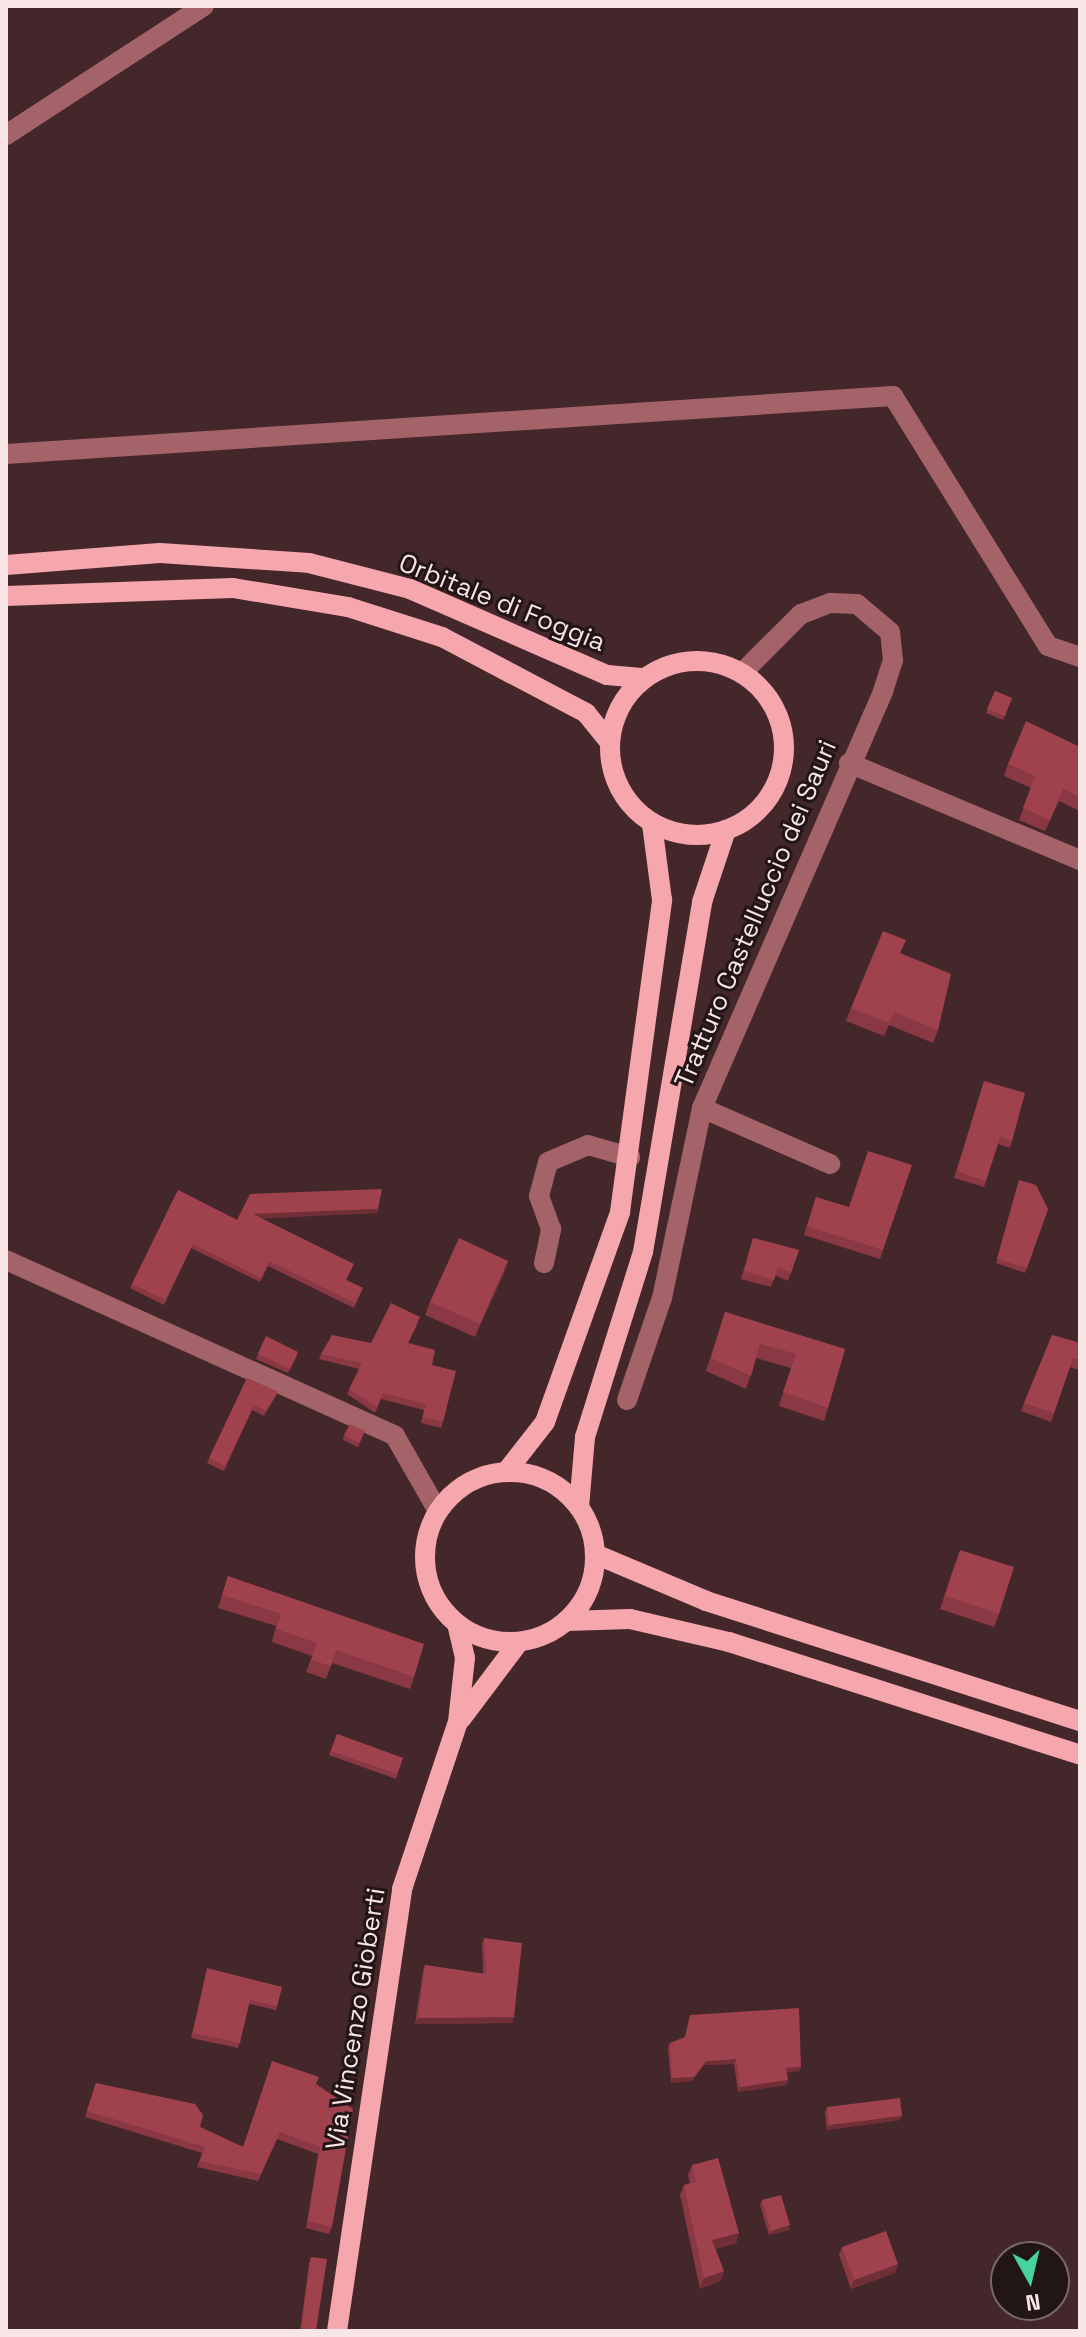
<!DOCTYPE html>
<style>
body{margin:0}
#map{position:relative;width:1086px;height:2337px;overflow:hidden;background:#44272a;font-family:"Space Grotesk",sans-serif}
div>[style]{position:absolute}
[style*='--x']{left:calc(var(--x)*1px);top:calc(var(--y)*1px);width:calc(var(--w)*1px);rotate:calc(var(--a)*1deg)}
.minor>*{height:20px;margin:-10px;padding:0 10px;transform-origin:10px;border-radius:10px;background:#a46369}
.major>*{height:20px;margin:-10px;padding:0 10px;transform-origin:10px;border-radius:10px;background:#f6a6ad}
.major>.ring{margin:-10px;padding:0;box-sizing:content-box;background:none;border:20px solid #f6a6ad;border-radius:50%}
.wall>*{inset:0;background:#8a3843}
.shaded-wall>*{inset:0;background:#702e37}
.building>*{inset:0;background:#a0414e}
span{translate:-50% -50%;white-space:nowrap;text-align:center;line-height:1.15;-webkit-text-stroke:6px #221516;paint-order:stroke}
.street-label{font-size:26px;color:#f8e5e6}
.frame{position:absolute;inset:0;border:8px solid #f8e5e6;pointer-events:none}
.north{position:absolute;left:990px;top:2241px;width:80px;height:80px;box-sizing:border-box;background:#221516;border:2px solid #786869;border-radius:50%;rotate:172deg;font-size:22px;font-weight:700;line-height:32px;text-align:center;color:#f8e5e6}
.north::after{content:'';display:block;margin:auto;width:28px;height:36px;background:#45d49f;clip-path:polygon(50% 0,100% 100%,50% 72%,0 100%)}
</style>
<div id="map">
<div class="minor">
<i style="--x:6;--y:135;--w:236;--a:-33.1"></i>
<i style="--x:6;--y:454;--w:889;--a:-3.74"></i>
<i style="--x:893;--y:396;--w:294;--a:58.2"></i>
<i style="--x:1048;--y:646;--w:34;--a:19"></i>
<i style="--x:849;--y:763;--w:251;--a:22.8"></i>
<i style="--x:702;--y:1108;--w:140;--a:23.6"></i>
<i style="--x:6;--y:1260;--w:427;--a:24.3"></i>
<i style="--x:395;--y:1436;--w:86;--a:60.2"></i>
<i style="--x:544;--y:1263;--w:35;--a:-78"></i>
<i style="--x:551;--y:1229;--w:35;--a:-110"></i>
<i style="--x:539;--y:1196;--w:35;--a:-75"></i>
<i style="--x:548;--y:1162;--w:43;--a:-23"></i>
<i style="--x:588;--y:1145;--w:44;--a:15.9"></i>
<i style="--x:627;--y:1400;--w:108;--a:-71.1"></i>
<i style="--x:662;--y:1298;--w:194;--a:-78.1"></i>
<i style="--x:702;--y:1108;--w:455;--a:-66.5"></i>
<i style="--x:883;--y:691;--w:33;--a:-72"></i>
<i style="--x:893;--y:660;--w:28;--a:-96"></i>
<i style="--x:890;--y:632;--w:43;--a:-139.7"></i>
<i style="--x:857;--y:604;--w:27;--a:-178"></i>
<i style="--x:830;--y:603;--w:31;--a:159"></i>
<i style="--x:801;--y:614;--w:83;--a:135"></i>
</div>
<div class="major">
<i style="--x:6;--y:565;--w:154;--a:-4.5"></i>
<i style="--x:160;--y:553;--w:149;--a:3.8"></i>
<i style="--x:309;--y:563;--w:104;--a:14.4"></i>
<i style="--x:410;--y:589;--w:215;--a:23.6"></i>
<i style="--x:607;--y:675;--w:37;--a:5"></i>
<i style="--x:6;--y:596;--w:227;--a:-2"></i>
<i style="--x:233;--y:588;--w:117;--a:9.4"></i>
<i style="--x:348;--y:607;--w:99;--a:17.7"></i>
<i style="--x:442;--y:637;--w:163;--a:27.8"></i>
<i style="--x:586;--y:713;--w:36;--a:51"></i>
<i class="ring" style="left:610px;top:661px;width:154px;height:154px"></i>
<i style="--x:506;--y:1472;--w:63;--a:-52"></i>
<i style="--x:545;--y:1422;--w:223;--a:-70.3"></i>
<i style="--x:620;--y:1212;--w:315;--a:-82.3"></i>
<i style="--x:662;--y:900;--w:77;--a:-97.5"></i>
<i class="ring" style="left:425px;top:1472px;width:150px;height:150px"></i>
<i style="--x:579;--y:1507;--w:70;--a:-85.1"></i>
<i style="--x:585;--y:1437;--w:194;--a:-72.6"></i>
<i style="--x:643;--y:1252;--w:355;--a:-80.4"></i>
<i style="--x:702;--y:902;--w:76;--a:-71.6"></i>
<i style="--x:595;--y:1554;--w:121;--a:22.9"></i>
<i style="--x:706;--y:1601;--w:393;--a:17.8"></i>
<i style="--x:567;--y:1621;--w:63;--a:-1.8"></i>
<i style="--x:630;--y:1619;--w:102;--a:13.1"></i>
<i style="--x:729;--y:1642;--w:369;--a:17.8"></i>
<i style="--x:461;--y:1719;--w:96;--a:-53"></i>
<i style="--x:337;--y:2331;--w:447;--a:-81.6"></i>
<i style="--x:402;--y:1889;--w:176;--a:-71.5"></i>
<i style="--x:458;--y:1722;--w:64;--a:-83.8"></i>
<i style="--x:465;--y:1658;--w:35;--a:-103"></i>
</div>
<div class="wall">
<i style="clip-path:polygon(995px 691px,1012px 698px,1003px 720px,986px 713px)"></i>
<i style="clip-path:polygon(1080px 747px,1080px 811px,1059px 801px,1045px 831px,1019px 820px,1031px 788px,1004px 776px,1008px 764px)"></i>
<i style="clip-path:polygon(901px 954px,938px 1030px,933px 1043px,889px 1025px,884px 1036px,846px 1021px,851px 1008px)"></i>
<i style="clip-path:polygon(984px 1081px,1012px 1141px,1010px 1148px,998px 1144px,984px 1187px,954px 1178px)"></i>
<i style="clip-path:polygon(1019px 1180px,1048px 1209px,1025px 1273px,996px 1263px)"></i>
<i style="clip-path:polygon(178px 1190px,237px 1220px,378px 1209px,377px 1213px,261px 1218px,346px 1280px,363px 1288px,354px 1308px,268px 1266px,260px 1282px,191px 1248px,164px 1305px,130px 1288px)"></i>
<i style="clip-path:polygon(816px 1197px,883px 1250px,880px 1259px,804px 1235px)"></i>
<i style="clip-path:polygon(753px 1238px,799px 1250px,788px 1281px,775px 1275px,771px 1287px,741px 1279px)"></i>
<i style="clip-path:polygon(508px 1261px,475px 1337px,425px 1315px,430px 1302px)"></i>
<i style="clip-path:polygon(725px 1312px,845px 1349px,824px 1421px,779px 1406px,791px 1368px,756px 1358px,746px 1389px,706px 1371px)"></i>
<i style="clip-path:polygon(418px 1323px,408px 1343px,432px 1365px,443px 1422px,441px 1428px,421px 1423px,424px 1410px,381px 1399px,375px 1413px,347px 1394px,359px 1369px,319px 1359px,321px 1354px,371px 1343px)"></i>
<i style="clip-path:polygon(1052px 1335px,1080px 1343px,1080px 1366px,1079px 1370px,1070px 1367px,1051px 1422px,1021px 1411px)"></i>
<i style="clip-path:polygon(266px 1336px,297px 1356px,288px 1373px,256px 1359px)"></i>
<i style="clip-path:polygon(247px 1378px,278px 1392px,264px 1416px,252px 1410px,224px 1471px,207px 1463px)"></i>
<i style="clip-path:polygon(365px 1431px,358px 1447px,343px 1440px,344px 1435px)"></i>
<i style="clip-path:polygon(955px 1563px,999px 1614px,994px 1627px,940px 1609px)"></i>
<i style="clip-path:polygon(228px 1576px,414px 1677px,410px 1689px,332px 1663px,326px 1679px,306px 1672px,312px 1656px,272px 1642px,276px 1626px,218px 1608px)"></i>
<i style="clip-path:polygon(337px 1734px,403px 1758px,396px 1779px,329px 1755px)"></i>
<i style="clip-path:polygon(484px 1938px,512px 2023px,415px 2024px,423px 1971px,425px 1965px,483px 1974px,482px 1944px)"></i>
<i style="clip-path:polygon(206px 1973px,282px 1987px,276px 2010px,249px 2004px,238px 2048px,191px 2038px)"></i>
<i style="clip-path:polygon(670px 2043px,800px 2071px,786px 2072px,788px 2080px,786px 2085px,738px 2092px,734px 2064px,704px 2065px,692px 2081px,671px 2083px,668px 2047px)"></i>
<i style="clip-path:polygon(96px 2083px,200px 2127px,243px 2147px,316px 2084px,332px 2227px,329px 2234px,306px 2228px,318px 2154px,277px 2139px,258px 2181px,197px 2167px,202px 2153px,85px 2117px)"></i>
<i style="clip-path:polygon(827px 2107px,900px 2120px,827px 2130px,825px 2112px)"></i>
<i style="clip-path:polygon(692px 2165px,739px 2233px,736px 2243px,715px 2249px,724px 2271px,720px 2281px,700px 2289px,680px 2195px,684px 2185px,690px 2183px,688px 2175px)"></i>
<i style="clip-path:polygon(762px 2200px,789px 2230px,769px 2235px,760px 2205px)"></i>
<i style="clip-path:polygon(842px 2247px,898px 2264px,895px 2273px,851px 2289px,839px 2255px)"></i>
<i style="clip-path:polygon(311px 2257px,316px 2331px,300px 2331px,309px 2263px)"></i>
</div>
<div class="shaded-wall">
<i style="clip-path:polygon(378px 1209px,377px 1213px,252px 1219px,253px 1214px)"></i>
<i style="clip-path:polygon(508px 1261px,504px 1274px,475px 1337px,480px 1324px)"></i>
<i style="clip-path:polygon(514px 2017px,512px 2023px,415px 2024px,418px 2018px)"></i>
<i style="clip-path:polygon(736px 2059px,734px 2064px,704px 2065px,692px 2081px,671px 2083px,672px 2078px,706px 2061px)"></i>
<i style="clip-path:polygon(801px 2067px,800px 2071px,784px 2073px,786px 2068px)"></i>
<i style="clip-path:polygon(788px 2080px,786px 2085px,738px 2092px,740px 2087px)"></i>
<i style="clip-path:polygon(902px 2116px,900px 2120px,827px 2130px,829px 2125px)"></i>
<i style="clip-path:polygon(790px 2225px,789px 2230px,769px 2235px,771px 2231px)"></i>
<i style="clip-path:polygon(739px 2233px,736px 2243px,708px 2251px,712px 2240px)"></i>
<i style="clip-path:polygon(898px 2264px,895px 2273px,851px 2289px,854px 2280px)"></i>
<i style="clip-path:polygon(724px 2271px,720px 2281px,700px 2289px,704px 2278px)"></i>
</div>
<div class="building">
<i style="clip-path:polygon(995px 691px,1012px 698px,1005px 716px,987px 709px)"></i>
<i style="clip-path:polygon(1026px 721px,1080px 747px,1080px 797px,1063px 789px,1050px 820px,1023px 808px,1035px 776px,1008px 764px)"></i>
<i style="clip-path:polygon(883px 931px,906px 940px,900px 953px,951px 974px,938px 1030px,894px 1012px,889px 1023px,851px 1008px)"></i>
<i style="clip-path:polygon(984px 1081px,1025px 1093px,1012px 1141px,1000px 1137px,986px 1181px,957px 1171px)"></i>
<i style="clip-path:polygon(868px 1151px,912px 1165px,883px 1250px,807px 1226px,816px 1197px,849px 1207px)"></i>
<i style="clip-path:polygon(1019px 1180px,1036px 1185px,1048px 1209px,1027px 1268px,997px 1259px)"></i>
<i style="clip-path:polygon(382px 1189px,378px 1209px,253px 1214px,354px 1264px,346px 1280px,363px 1288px,355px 1303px,269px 1261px,261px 1278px,193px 1244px,165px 1300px,132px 1284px,178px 1190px,237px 1220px,250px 1194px)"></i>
<i style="clip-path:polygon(459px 1238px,508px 1261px,480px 1324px,430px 1302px)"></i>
<i style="clip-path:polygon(753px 1238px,799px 1250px,791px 1273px,778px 1267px,774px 1280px,744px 1271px)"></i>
<i style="clip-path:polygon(391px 1303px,420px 1317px,408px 1343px,435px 1350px,432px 1365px,456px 1371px,443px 1422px,423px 1417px,426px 1404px,383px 1393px,377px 1407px,349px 1389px,362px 1363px,321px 1354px,332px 1335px,371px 1343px)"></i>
<i style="clip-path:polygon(725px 1312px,845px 1349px,828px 1408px,783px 1392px,796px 1354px,760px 1344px,751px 1376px,711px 1358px)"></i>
<i style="clip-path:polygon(1052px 1335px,1080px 1343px,1080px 1360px,1073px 1358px,1054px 1413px,1024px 1403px)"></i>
<i style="clip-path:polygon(266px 1336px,298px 1352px,290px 1369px,258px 1354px)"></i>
<i style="clip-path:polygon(247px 1378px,278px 1392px,266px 1411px,254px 1405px,225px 1466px,209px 1458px)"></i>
<i style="clip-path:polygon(350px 1424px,365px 1431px,359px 1443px,344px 1435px)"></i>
<i style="clip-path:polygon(960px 1550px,1014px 1567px,999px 1614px,945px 1596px)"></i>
<i style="clip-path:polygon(228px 1576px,424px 1644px,414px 1677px,336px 1650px,331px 1666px,311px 1660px,317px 1643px,276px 1629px,281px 1614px,222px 1595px)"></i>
<i style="clip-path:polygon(337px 1734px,403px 1758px,397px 1774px,331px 1751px)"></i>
<i style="clip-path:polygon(484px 1938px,522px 1943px,514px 2017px,418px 2018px,425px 1965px,486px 1974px)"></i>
<i style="clip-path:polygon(207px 1968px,282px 1987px,277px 2006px,250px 2000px,240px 2043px,193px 2033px)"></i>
<i style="clip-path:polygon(799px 2008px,801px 2067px,786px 2068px,788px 2080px,740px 2087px,736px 2059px,706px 2061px,694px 2077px,672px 2078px,670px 2043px,685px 2037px,690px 2015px)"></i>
<i style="clip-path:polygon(272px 2061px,319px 2077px,316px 2084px,353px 2109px,332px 2227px,308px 2221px,320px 2147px,280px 2132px,261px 2174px,200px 2161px,205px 2147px,87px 2111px,96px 2083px,195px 2104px,203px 2115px,200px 2127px,243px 2147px)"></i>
<i style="clip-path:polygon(900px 2098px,902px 2116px,829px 2125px,827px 2107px)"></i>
<i style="clip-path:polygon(718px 2158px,739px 2233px,712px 2240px,724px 2271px,704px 2278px,684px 2185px,696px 2182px,692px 2165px)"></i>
<i style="clip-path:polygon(781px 2195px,790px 2225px,771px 2231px,762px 2200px)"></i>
<i style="clip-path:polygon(886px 2231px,898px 2264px,854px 2280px,842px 2247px)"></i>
<i style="clip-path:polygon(311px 2257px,327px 2259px,316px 2331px,301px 2331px)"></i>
</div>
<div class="street-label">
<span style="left:502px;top:603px;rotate:22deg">Orbitale di Foggia</span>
<span style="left:756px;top:914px;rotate:-67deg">Tratturo Castelluccio dei Sauri</span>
<span style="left:356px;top:2019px;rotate:-81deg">Via Vincenzo Gioberti</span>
</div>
<div class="frame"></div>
<div class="north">N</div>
</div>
